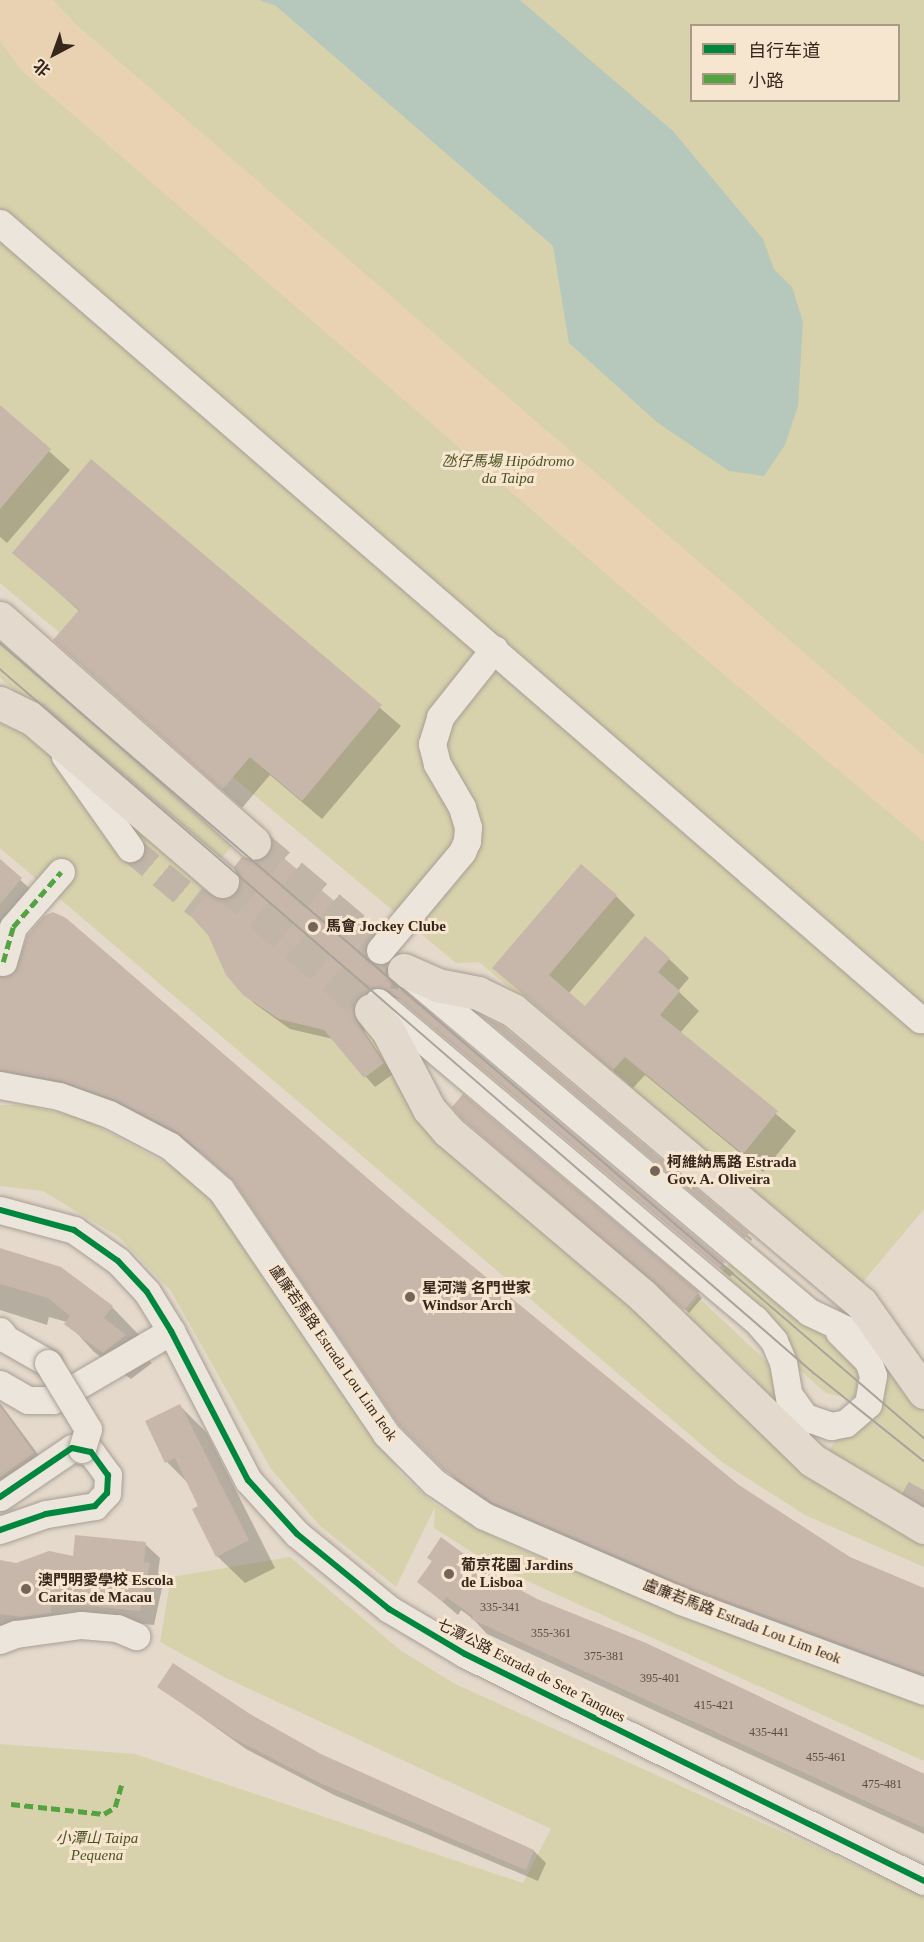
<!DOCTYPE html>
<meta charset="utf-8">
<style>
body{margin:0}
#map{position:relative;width:924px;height:1942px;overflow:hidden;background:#e4d9ca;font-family:"Times New Roman","Noto Sans SC",serif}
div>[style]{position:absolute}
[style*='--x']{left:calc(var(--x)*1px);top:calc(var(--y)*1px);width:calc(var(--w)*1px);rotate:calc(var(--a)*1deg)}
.green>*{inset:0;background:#d7d2ac}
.sand>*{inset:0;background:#e8d2b1}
.water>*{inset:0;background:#b6c8bb}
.shadow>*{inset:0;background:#0003}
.building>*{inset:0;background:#c7b7ab}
.minor-tunnel>*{height:27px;margin-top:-13.5px;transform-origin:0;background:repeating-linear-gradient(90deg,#c1b5a7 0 27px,transparent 0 41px)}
.major-tunnel>*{height:33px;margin-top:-16.5px;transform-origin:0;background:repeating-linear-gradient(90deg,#c1b5a7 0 33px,transparent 0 49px)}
.roads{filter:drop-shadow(0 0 2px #a89e94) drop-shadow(0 0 2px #a89e94)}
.minor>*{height:27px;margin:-13.5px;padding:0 13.5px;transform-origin:13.5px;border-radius:13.5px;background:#ebe5dc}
.major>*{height:33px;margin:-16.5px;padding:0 16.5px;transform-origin:16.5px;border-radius:16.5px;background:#e3dacd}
.tram>*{height:1.5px;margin:-0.75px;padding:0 0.75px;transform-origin:0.75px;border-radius:0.75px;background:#aaa39c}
.bridges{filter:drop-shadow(0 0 2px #a89e94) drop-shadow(0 0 2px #a89e94)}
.minor-bridge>*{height:27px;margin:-13.5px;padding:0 13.5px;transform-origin:13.5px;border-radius:13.5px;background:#ebe5dc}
.quiet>*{height:4.5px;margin-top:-2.25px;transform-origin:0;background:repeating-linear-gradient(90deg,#53a341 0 9px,transparent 0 13.5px)}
.cycleway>*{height:6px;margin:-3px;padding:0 3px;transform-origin:3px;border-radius:3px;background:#00873e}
.dots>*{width:16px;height:16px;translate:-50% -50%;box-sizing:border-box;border:3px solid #f6e6cf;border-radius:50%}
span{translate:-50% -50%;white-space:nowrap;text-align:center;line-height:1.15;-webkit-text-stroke:6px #f6e6cf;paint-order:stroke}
.number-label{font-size:12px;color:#5a4a40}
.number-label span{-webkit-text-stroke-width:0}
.park-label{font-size:15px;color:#4c5322;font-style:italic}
.poi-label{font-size:15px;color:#36261c;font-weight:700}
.left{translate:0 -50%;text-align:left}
.street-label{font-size:15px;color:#36261c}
.legend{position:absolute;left:690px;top:24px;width:210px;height:78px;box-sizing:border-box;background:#f6e6cf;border:2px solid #a99987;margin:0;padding:8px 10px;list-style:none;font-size:18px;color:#36261c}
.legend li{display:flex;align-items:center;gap:12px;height:30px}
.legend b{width:30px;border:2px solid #a99987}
.north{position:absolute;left:24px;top:24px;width:60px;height:60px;-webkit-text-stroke:4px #f6e6cf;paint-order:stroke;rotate:221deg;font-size:16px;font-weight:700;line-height:24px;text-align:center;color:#36261c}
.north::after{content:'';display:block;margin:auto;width:21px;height:27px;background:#36261c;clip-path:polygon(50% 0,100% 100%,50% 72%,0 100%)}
</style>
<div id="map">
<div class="green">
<i style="clip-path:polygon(evenodd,0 0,924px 0,924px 1209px,862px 1283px,479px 962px,456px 963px,0 583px,0 0,692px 26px,898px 26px,898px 100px,692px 100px,692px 26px)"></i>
<i style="clip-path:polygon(0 635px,236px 841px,216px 865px,0 678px)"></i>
<i style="clip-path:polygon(0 724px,33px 737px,371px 1036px,661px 1327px,825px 1482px,868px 1513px,924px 1542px,924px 1567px,805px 1515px,722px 1462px,0 848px)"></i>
<i style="clip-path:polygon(0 1105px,26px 1105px,84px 1119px,184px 1173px,220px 1209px,401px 1474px,436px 1505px,510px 1545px,619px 1589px,924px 1703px,924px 1761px,494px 1566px,434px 1528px,435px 1507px,396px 1587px,319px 1525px,271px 1469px,171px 1291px,119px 1237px,43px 1191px,0 1186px)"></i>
<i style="clip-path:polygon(733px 1259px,843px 1352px,863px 1375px,858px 1394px,851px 1399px,826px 1393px,707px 1289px)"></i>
<i style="clip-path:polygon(698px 1297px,766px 1361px,774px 1375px,778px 1410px,751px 1374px,685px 1314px)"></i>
<i style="clip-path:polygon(887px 1374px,902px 1382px,924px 1405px,924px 1519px,826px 1454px)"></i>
<i style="clip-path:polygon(290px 1557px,400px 1650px,455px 1684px,924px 1896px,924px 1942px,0 1942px,0 1744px,135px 1754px,523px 1883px,551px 1829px,226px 1678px,160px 1642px,171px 1577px)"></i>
</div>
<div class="sand">
<i style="clip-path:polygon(0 0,53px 0,78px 26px,924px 756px,924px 842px,684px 641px,22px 71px,0 41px)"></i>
</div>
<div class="water">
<i style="clip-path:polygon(259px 0,520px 0,673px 131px,763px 239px,774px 269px,792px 287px,803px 322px,798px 406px,785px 445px,764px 476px,729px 471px,658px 423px,569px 343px,553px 246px,276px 6px)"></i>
</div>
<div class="shadow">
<i style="clip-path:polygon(0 407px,70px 470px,7px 543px,0 537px)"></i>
<i style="clip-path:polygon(92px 461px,401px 726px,322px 819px,270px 775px,242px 808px,55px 640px,79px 611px,14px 552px)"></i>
<i style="clip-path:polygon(0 861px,42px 900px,0 942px)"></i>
<i style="clip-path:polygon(616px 896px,635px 915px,569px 993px,585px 1008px,645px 938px,669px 959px,689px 978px,678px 991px,699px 1011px,680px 1033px,796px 1131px,763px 1172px,645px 1075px,633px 1088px,494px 968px)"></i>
<i style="clip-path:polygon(219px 901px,372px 935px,382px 944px,374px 957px,374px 965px,386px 966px,396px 975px,399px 991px,734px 1273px,730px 1277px,399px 999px,382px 997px,362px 1014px,365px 1033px,393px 1074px,375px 1087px,333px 1039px,290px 1029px,255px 1004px,244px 994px)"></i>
<i style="clip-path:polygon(0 947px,12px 959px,8px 978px,19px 968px,401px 1209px,738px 1486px,849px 1558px,924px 1589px,924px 1685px,513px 1521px,465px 1489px,399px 1423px,239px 1186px,201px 1153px,137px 1119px,0 1087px)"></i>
<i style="clip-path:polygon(490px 1021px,502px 1027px,752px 1239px,751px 1241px)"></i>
<i style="clip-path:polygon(463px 1096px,698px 1293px,702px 1298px,689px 1313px,458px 1111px)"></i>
<i style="clip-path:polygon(0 1250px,112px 1307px,139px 1335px,132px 1344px,152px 1363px,131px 1379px,94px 1352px,67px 1322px,49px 1317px,47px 1325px,0 1310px)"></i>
<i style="clip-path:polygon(0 1403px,52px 1473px,0 1510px)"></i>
<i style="clip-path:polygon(180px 1406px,207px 1433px,275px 1568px,245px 1583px,217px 1556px,190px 1485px,167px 1462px)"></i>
<i style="clip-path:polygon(145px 1544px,160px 1558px,158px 1573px,164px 1579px,154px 1625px,66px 1616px,0 1643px,0 1561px,16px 1564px,74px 1557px)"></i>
<i style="clip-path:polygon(490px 1575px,536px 1600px,924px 1774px,924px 1834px,487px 1634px,473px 1619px,461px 1610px,458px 1615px,419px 1582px)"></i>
<i style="clip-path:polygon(159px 1687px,249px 1716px,321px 1755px,534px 1851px,546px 1863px,538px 1881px,334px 1795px,246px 1749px)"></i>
</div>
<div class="building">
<i style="clip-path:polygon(0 405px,51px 449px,0 509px)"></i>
<i style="clip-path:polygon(91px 459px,382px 705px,302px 801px,250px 757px,222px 790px,53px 640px,79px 610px,12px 553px)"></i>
<i style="clip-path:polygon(272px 848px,373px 934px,365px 947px,365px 955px,377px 965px,387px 964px,385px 972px,392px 984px,389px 988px,403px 990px,725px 1262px,719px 1268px,388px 990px,372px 987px,353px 1004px,356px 1021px,384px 1063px,364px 1078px,324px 1030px,279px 1019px,243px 995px,226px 975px,208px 935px,185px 910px,202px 888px,219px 899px,236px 894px,240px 884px,234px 867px,242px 857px,260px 861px)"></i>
<i style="clip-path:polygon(0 859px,22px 878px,0 904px)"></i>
<i style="clip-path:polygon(581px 864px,617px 895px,549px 975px,585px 1006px,645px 936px,670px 958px,658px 972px,680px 991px,660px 1015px,778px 1111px,743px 1154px,625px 1057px,613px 1070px,492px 968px)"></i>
<i style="clip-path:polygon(53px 912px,66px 918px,402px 1208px,739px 1485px,850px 1557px,924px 1588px,924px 1674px,687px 1586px,492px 1502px,444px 1470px,398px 1424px,231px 1178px,178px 1132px,116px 1100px,62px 1081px,0 1070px,0 977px,14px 973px,27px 936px,44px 916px)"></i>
<i style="clip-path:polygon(482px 1016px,503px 1026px,749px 1233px,745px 1238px)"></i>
<i style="clip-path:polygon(463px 1094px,699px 1292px,684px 1310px,461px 1118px,452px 1107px)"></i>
<i style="clip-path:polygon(0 1248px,61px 1267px,113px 1306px,104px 1318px,126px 1335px,103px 1353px,64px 1324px,70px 1316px,48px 1298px,0 1284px)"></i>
<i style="clip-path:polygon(180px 1404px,249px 1540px,216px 1557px,192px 1509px,198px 1506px,175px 1458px,165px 1463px,145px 1421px)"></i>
<i style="clip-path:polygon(0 1406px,34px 1453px,0 1477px)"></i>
<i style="clip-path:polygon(75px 1535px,146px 1542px,144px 1562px,150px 1563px,140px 1611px,51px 1602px,51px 1613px,22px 1617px,0 1614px,0 1560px,16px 1563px,49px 1551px,73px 1556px)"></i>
<i style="clip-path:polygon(441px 1537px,491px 1574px,537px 1599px,646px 1643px,924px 1774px,924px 1828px,471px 1619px,473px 1616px,446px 1597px,443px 1602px,417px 1582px,432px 1561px,427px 1558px)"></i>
<i style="clip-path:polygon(173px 1663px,250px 1714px,321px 1754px,534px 1850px,526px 1870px,320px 1783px,233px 1738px,157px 1687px)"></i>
</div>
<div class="minor-tunnel">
<i style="--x:130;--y:848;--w:89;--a:40"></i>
<i style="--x:347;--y:989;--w:34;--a:23"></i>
<i style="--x:902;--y:1493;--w:25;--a:29"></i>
</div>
<div class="major-tunnel">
<i style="--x:254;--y:843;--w:197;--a:40.3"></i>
<i style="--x:222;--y:881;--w:197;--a:40.9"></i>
</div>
<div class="roads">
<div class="minor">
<i style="--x:0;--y:223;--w:1217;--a:40.87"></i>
<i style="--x:65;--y:756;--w:113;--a:54.8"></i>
<i style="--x:380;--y:950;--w:128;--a:-50.1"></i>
<i style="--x:462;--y:852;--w:12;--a:-66"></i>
<i style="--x:467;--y:841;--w:14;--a:-86"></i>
<i style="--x:468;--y:827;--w:21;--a:-107"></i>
<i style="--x:462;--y:807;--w:50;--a:-120.2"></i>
<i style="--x:437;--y:764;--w:21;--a:-104"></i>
<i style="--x:432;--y:744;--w:28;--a:-73"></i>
<i style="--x:440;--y:717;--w:87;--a:-51.5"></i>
<i style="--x:3;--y:962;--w:36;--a:-74"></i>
<i style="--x:13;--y:927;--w:73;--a:-48.9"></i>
<i style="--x:414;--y:979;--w:517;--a:40.13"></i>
<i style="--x:809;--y:1312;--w:59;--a:25.3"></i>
<i style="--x:862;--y:1337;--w:29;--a:14"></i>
<i style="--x:378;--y:1002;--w:493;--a:40.1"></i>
<i style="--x:755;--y:1319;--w:29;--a:49"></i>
<i style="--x:774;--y:1341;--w:23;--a:67"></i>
<i style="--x:783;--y:1362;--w:78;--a:80.4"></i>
<i style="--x:796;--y:1439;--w:13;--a:63"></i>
<i style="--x:0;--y:1085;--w:60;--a:10.6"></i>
<i style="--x:59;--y:1096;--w:53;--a:19.8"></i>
<i style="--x:109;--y:1114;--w:69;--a:27.7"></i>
<i style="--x:170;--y:1146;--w:67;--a:40.8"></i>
<i style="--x:221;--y:1190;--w:295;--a:55.9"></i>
<i style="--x:386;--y:1434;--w:68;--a:45"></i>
<i style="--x:434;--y:1482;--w:60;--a:34.2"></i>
<i style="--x:484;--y:1516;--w:215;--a:23.3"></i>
<i style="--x:681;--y:1601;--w:259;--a:20.3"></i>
<i style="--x:0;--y:1210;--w:77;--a:15.1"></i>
<i style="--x:74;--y:1230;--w:54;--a:35.2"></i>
<i style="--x:118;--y:1261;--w:42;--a:46.9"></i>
<i style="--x:147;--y:1292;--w:46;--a:58.4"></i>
<i style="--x:171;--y:1331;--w:168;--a:62.7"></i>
<i style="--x:248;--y:1480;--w:73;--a:47.8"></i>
<i style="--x:297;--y:1534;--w:119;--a:39.2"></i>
<i style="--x:389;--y:1609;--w:88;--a:30.6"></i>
<i style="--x:465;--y:1654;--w:512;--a:26.31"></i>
<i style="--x:0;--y:1331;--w:10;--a:53"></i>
<i style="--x:6;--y:1339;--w:48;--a:29.7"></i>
<i style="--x:0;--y:1384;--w:32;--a:30"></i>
<i style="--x:28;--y:1400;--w:25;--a:0"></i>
<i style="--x:53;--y:1400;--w:137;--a:-30.3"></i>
<i style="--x:789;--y:1395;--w:27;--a:54"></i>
<i style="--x:805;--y:1417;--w:28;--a:19"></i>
<i style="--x:831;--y:1426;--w:15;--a:-11"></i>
<i style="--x:846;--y:1423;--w:29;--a:-41"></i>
<i style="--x:868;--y:1404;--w:29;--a:-80"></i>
<i style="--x:873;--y:1375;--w:15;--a:-110"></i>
<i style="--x:868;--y:1361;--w:41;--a:-135"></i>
<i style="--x:0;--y:1497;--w:87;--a:-34.2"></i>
<i style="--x:72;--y:1448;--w:19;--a:12"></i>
<i style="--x:91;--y:1452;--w:29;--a:54"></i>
<i style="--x:108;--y:1475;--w:18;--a:93"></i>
<i style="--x:107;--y:1493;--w:18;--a:133"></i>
<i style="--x:95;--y:1506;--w:50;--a:170.7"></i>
<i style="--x:46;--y:1514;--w:49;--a:160.8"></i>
<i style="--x:0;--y:1640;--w:17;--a:-21"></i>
<i style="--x:16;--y:1634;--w:66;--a:-7.9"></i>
<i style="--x:81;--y:1625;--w:36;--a:5"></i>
<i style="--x:117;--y:1628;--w:21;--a:23"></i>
</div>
<div class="major">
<i style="--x:0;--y:618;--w:339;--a:41.5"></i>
<i style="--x:0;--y:703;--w:37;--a:26"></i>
<i style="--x:33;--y:719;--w:249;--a:40.6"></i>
<i style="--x:404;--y:970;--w:36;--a:24"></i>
<i style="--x:437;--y:985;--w:42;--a:11"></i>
<i style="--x:478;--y:993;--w:39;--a:26"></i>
<i style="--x:513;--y:1010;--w:455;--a:40.1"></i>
<i style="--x:861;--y:1303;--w:109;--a:54.7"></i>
<i style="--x:371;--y:1010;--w:27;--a:51"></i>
<i style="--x:388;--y:1031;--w:88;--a:62.3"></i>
<i style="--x:429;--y:1109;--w:29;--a:49"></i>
<i style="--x:448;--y:1131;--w:255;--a:40.2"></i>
<i style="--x:643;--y:1296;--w:235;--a:44.1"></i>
<i style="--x:812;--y:1460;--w:131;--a:30.9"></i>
</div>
</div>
<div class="tram">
<i style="--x:0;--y:643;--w:1219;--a:40.71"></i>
<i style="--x:0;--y:669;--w:1076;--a:40.86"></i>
<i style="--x:814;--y:1373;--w:141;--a:38.7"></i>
</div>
<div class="bridges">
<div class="minor-bridge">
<i style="--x:48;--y:1363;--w:77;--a:58.8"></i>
<i style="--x:88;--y:1429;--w:21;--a:107"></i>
</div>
</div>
<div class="quiet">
<i style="--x:3;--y:962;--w:36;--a:-74"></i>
<i style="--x:13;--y:927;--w:73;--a:-48.9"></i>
<i style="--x:11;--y:1804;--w:94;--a:6.1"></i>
<i style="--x:104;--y:1814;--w:13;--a:-32"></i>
<i style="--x:115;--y:1807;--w:25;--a:-74"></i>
</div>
<div class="cycleway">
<i style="--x:0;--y:1210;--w:77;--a:15.1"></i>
<i style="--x:74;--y:1230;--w:54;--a:35.2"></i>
<i style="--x:118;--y:1261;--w:42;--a:46.9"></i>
<i style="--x:147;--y:1292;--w:46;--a:58.4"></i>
<i style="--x:171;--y:1331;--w:168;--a:62.7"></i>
<i style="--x:248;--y:1480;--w:73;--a:47.8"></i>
<i style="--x:297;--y:1534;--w:119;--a:39.2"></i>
<i style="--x:389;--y:1609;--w:88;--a:30.6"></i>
<i style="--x:465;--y:1654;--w:512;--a:26.31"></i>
<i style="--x:0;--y:1497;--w:87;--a:-34.2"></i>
<i style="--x:72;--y:1448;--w:19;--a:12"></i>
<i style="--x:91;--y:1452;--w:29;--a:54"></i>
<i style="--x:108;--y:1475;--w:18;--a:93"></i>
<i style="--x:107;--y:1493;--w:18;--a:133"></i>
<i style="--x:95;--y:1506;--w:50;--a:170.7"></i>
<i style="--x:46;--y:1514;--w:49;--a:160.8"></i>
</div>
<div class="dots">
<i style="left:313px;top:927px;background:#736559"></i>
<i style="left:655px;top:1171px;background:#736559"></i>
<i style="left:410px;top:1297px;background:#736559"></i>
<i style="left:449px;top:1574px;background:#736559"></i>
<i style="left:26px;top:1589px;background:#736559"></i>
</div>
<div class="number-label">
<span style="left:500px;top:1608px">335-341</span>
<span style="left:551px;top:1634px">355-361</span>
<span style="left:604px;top:1657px">375-381</span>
<span style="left:660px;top:1679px">395-401</span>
<span style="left:714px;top:1706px">415-421</span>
<span style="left:769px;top:1733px">435-441</span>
<span style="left:826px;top:1758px">455-461</span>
<span style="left:882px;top:1785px">475-481</span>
</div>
<div class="park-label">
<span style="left:508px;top:470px">氹仔馬場 Hipódromo<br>da Taipa</span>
<span style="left:97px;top:1847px">小潭山 Taipa<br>Pequena</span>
</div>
<div class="poi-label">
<span class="left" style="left:326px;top:927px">馬會 Jockey Clube</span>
<span class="left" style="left:667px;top:1171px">柯維納馬路 Estrada<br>Gov. A. Oliveira</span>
<span class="left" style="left:422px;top:1297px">星河灣 名門世家<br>Windsor Arch</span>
<span class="left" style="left:461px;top:1574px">葡京花園 Jardins<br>de Lisboa</span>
<span class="left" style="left:38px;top:1589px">澳門明愛學校 Escola<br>Caritas de Macau</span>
</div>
<div class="street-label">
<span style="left:333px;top:1353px;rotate:55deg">盧廉若馬路 Estrada Lou Lim Ieok</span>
<span style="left:742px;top:1622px;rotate:21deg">盧廉若馬路 Estrada Lou Lim Ieok</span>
<span style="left:531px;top:1671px;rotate:27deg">七潭公路 Estrada de Sete Tanques</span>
</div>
<ul class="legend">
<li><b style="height:8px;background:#00873e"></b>自行车道</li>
<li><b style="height:8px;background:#53a341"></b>小路</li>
</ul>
<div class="north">北</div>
</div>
